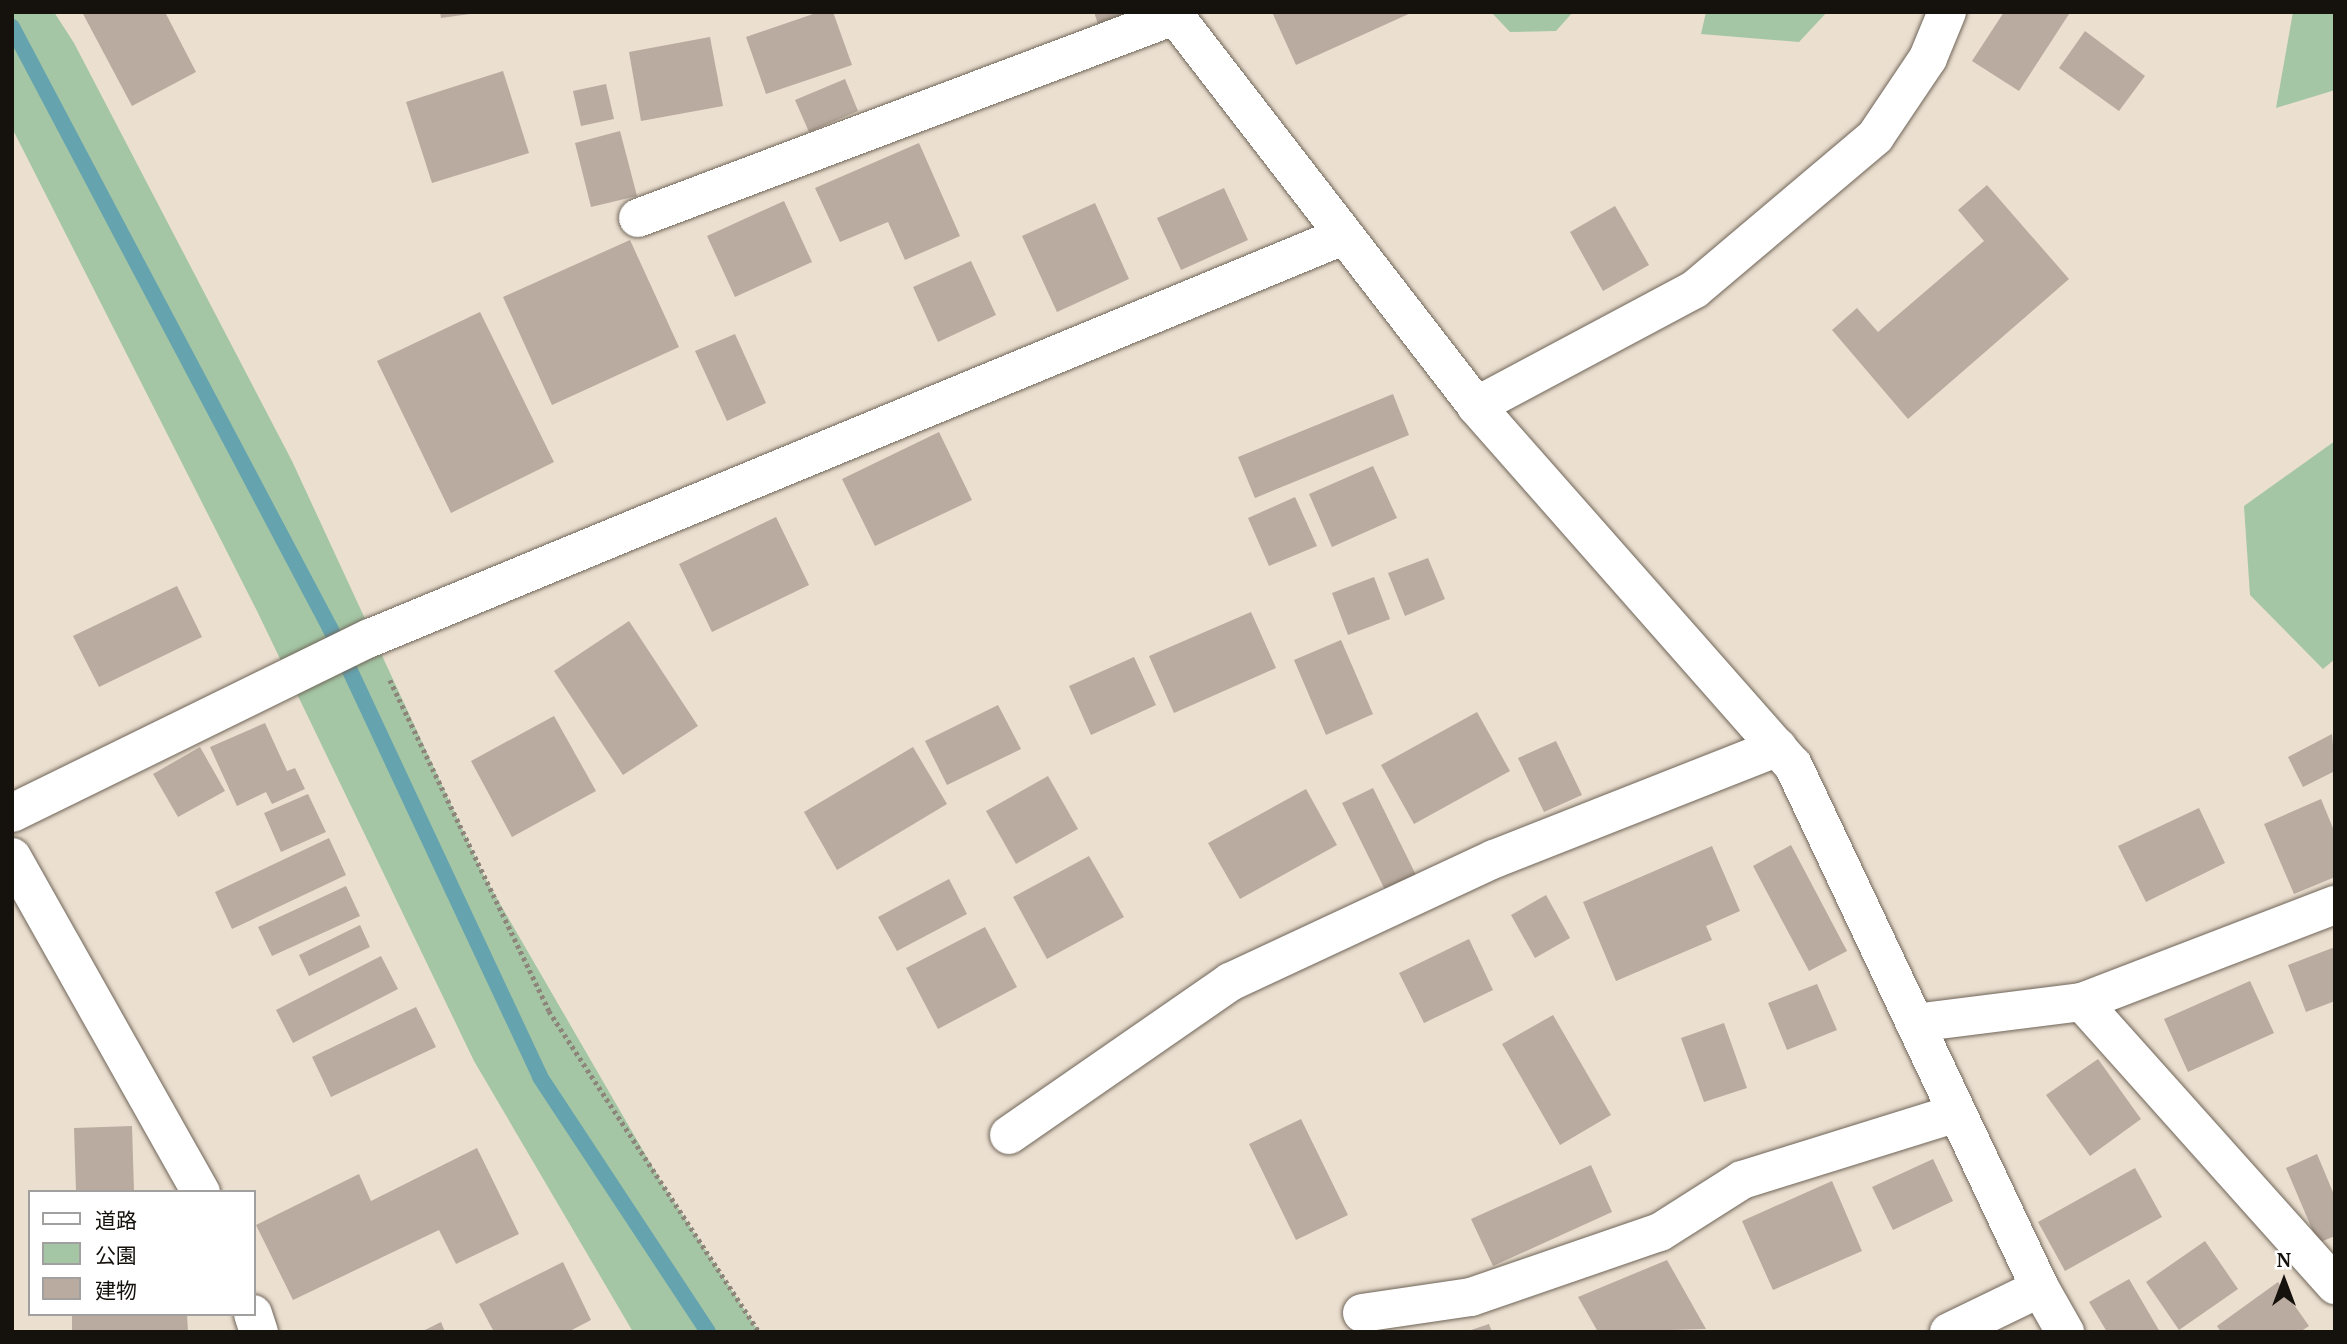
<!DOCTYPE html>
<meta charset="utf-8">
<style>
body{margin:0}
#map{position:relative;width:2347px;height:1344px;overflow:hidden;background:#ebdfd0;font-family:"PT Serif","Noto Sans JP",serif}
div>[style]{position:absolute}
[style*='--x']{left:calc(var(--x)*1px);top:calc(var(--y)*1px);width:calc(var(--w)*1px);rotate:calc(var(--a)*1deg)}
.green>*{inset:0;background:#a4c6a5}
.stream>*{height:16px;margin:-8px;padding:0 8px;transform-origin:8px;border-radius:8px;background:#65a3af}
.building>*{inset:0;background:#b9ab9f}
.path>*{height:4.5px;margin-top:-2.25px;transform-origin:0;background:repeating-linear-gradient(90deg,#8d847a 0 3.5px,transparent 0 7px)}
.roads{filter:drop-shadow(0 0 2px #6f6558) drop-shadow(0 0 2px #6f6558)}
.minor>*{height:38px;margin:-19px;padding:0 19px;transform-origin:19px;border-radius:19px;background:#fff}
span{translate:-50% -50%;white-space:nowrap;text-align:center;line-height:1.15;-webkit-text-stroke:5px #fff;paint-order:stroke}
.frame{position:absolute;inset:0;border:14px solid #15110c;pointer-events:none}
.legend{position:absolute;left:28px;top:1190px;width:228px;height:126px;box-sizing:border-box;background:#fff;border:2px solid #a1a09e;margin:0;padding:9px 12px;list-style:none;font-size:21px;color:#15110c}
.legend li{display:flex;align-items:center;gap:14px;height:35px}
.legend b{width:35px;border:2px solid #a1a09e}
.north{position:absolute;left:2249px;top:1246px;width:70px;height:70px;-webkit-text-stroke:5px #fff;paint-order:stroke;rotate:0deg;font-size:19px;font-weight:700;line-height:28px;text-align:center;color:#15110c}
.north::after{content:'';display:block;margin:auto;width:24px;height:32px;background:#15110c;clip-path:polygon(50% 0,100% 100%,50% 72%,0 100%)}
</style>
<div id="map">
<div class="green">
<i style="clip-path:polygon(12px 12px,54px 12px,74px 43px,292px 461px,484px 876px,663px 1185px,759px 1332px,633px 1332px,474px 1061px,257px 611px,12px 128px)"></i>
<i style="clip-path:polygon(1491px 12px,1573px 12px,1556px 31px,1510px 32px)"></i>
<i style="clip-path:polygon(1706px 12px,1827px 12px,1799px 42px,1701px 34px)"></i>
<i style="clip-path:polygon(2293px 12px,2335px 12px,2335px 90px,2276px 108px)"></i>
<i style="clip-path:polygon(2335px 441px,2335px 659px,2323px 669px,2250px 595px,2244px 506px)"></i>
</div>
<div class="stream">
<i style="--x:12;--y:27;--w:680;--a:62.12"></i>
<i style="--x:330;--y:628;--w:496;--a:64.9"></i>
<i style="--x:540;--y:1077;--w:305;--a:56.6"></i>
</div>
<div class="building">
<i style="clip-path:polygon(82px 12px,165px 12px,196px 72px,132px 106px)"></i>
<i style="clip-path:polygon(440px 12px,470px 12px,470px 14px,441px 18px)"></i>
<i style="clip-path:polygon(819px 12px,833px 12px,852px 65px,766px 94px,746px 37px)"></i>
<i style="clip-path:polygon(1094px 12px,1132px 12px,1098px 24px)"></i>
<i style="clip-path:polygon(1272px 12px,1413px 12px,1296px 65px)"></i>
<i style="clip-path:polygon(2004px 12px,2069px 14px,2019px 91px,1972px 61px)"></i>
<i style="clip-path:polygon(2085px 31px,2145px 76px,2119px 111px,2059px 68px)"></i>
<i style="clip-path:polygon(710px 37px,723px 106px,641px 121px,629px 52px)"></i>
<i style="clip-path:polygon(503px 71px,529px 153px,432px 183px,406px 102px)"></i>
<i style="clip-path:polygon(845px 79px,858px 111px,809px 132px,795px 100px)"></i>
<i style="clip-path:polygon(606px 84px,614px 119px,581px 126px,573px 91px)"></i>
<i style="clip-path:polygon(620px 131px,637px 196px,591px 207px,575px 143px)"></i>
<i style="clip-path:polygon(919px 143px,960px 236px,905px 260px,888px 222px,840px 242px,815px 188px)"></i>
<i style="clip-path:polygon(1987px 185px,2069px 279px,1908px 419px,1832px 330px,1857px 308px,1878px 332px,1984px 241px,1958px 210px)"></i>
<i style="clip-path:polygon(1224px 188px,1248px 240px,1181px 270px,1157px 218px)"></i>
<i style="clip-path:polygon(784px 201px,812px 262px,735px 297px,707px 236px)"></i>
<i style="clip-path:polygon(1095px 203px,1129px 279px,1057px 312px,1022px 236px)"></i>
<i style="clip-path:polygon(1615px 206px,1649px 265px,1603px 291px,1570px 232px)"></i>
<i style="clip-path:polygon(630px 240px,679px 347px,552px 405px,503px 297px)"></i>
<i style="clip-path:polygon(971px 261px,996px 315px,938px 342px,913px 287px)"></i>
<i style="clip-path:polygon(480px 312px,554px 462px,451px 513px,377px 361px)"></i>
<i style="clip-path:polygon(735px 334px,766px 403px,727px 421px,695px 351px)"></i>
<i style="clip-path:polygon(1393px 394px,1409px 435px,1255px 498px,1238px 457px)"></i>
<i style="clip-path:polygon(939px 432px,972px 500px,875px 546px,842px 479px)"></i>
<i style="clip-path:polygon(1373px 466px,1397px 518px,1332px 547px,1309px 494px)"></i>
<i style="clip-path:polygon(1295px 497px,1317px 546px,1269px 566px,1248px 518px)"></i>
<i style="clip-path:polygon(776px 517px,809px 585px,712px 632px,679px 564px)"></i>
<i style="clip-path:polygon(1428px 558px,1445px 599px,1405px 616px,1388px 573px)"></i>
<i style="clip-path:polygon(1374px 577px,1390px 619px,1348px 635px,1332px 593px)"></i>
<i style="clip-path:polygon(177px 586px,202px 637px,99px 687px,73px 636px)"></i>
<i style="clip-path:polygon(1251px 612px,1276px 668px,1174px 713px,1149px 656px)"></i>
<i style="clip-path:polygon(629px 621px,698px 726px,623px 775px,554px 671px)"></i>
<i style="clip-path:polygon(1341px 640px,1373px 714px,1326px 735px,1294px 660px)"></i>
<i style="clip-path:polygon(1134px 657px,1156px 705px,1091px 735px,1069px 686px)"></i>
<i style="clip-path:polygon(998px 705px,1021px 749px,947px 785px,925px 741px)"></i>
<i style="clip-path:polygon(1477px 712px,1510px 771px,1414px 824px,1381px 765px)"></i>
<i style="clip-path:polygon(554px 716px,596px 791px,512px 837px,471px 761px)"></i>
<i style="clip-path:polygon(265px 723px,287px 771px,295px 768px,305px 789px,272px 804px,266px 792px,237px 806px,210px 747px)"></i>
<i style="clip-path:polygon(2332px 734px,2335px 771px,2303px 787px,2288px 757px)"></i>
<i style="clip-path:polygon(1556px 741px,1582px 795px,1544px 812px,1518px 758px)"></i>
<i style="clip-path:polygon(200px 747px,225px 791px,178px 817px,153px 774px)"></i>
<i style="clip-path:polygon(913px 747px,947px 804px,837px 870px,804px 812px)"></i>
<i style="clip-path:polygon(1048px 776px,1078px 829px,1016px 864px,986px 811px)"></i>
<i style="clip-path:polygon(1373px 788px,1416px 875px,1385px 890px,1342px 803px)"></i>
<i style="clip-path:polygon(1306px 789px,1337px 845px,1240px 899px,1208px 843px)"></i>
<i style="clip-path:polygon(308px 794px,326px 832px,281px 852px,264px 813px)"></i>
<i style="clip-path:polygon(2321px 799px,2335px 833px,2335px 877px,2294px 894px,2264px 824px)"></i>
<i style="clip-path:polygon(2199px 808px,2225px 863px,2146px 902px,2118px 846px)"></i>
<i style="clip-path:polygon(329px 838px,346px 875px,232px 929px,215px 892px)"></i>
<i style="clip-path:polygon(1791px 845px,1847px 951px,1809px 971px,1753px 866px)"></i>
<i style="clip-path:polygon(1712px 846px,1740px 911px,1706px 926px,1712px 940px,1616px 981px,1583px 902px)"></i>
<i style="clip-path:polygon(1089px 856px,1124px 917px,1047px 959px,1013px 897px)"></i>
<i style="clip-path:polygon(949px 879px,967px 914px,897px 951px,878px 917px)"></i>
<i style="clip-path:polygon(346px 886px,360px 916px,272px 956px,258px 927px)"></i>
<i style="clip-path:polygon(1546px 895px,1570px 938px,1535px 958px,1511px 915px)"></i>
<i style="clip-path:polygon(360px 925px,370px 947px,309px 976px,299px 955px)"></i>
<i style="clip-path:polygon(985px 927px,1017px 987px,938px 1029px,906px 968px)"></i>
<i style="clip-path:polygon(1469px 939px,1493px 990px,1424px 1023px,1399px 973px)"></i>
<i style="clip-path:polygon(2335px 947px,2335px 1001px,2306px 1012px,2288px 965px)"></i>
<i style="clip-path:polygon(381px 956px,398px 989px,293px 1043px,276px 1010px)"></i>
<i style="clip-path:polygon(2250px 981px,2274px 1033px,2188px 1072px,2164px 1019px)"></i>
<i style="clip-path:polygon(1817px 984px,1837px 1030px,1787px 1050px,1768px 1003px)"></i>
<i style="clip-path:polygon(416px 1007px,436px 1047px,331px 1097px,312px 1057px)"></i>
<i style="clip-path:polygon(1553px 1015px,1611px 1115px,1560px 1145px,1502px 1044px)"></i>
<i style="clip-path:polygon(1724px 1023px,1747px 1088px,1704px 1102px,1681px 1038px)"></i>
<i style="clip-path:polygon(2098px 1059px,2141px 1119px,2090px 1156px,2046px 1095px)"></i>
<i style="clip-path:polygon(1301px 1119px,1348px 1215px,1296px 1240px,1249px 1144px)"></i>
<i style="clip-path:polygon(132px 1126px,134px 1192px,76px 1192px,74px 1128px)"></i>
<i style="clip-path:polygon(477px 1148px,519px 1234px,456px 1264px,439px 1230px,293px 1300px,256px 1225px,359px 1174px,371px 1201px)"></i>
<i style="clip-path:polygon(2317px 1154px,2335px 1197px,2335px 1236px,2318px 1243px,2286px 1168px)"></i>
<i style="clip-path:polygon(1933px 1159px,1953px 1201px,1893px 1230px,1872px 1187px)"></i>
<i style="clip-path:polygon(1591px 1165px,1612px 1212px,1493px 1266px,1471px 1219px)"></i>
<i style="clip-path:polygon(2135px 1168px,2162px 1217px,2065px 1271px,2038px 1222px)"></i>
<i style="clip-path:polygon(1832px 1181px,1862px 1251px,1773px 1290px,1742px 1221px)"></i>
<i style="clip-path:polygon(2205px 1241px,2238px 1289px,2179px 1330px,2146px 1282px)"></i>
<i style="clip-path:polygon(1667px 1260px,1706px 1329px,1598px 1332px,1578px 1297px)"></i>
<i style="clip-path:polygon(563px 1262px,591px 1320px,568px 1332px,494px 1332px,479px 1304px)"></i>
<i style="clip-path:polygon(2129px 1279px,2160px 1332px,2107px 1332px,2089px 1302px)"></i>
<i style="clip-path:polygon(2278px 1282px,2309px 1326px,2300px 1332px,2221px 1332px,2217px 1326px)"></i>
<i style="clip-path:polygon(72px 1314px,187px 1314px,188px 1332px,72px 1332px)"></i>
<i style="clip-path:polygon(441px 1322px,445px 1332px,421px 1332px)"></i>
<i style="clip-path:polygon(1489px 1324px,1492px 1332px,1468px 1332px,1468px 1331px)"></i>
</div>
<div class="path">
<i style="--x:390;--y:680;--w:367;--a:64.3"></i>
<i style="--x:549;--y:1011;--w:384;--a:56.8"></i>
</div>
<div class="roads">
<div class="minor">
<i style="--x:1172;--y:12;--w:498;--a:52.3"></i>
<i style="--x:1476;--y:406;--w:479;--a:48.6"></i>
<i style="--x:1793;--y:765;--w:578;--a:64.72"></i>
<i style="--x:2040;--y:1288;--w:51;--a:60.4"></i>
<i style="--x:638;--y:218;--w:573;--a:-20.65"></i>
<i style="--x:1476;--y:406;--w:248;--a:-28.1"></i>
<i style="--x:1695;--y:289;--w:236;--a:-40.2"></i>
<i style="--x:1875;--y:137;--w:95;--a:-56.1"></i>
<i style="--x:1928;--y:58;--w:50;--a:-67.6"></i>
<i style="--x:12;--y:813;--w:398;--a:-26.1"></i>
<i style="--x:370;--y:638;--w:1053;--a:-22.45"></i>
<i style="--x:12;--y:857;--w:385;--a:60.6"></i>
<i style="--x:2082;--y:1002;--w:380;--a:48.2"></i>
<i style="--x:1915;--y:1023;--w:168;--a:-7.2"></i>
<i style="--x:2082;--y:1002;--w:271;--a:-21"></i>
<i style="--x:1009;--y:1135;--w:269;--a:-34.7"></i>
<i style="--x:1230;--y:982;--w:291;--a:-25"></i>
<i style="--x:1494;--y:859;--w:305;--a:-21.5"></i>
<i style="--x:1362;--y:1313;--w:110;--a:-8.4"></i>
<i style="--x:1471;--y:1297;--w:200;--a:-19"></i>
<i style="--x:1660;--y:1232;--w:97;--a:-32.4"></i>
<i style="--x:1742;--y:1180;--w:225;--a:-17.3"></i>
<i style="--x:253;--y:1314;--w:19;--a:72"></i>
<i style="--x:1949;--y:1332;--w:101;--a:-25.8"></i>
</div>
</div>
<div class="frame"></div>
<ul class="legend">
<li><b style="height:9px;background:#fff"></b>道路</li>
<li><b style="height:19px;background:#a4c6a5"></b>公園</li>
<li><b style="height:19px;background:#b9ab9f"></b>建物</li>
</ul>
<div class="north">N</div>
</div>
